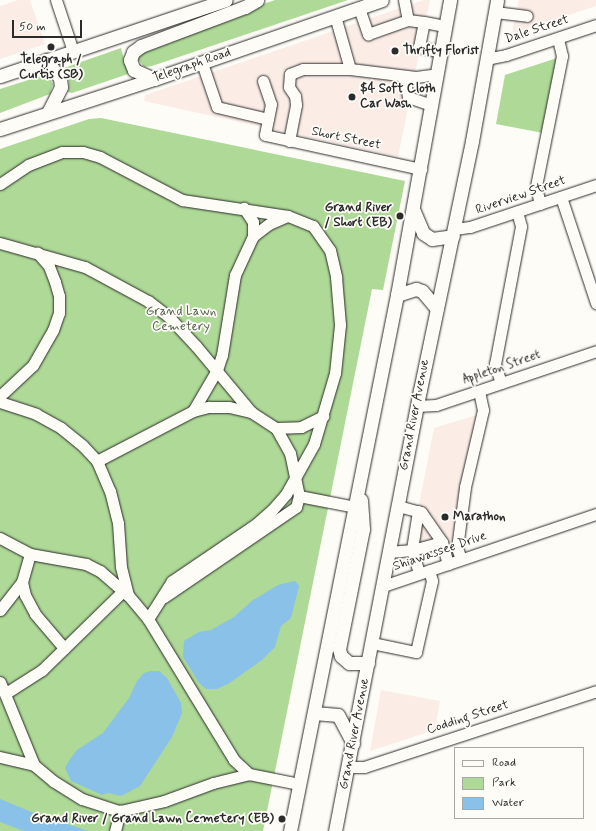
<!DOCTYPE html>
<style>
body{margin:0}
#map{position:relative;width:596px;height:831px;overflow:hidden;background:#fdfcf7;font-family:Mynerve,sans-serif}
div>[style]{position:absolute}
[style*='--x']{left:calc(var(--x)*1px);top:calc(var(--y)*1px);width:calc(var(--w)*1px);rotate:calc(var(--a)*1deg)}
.built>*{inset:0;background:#fbece6}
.green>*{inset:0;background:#aed996}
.water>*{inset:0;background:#89c1e8}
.roads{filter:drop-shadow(0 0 1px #2b2b2b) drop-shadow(0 0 1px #2b2b2b)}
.minor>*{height:11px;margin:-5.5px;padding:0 5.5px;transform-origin:5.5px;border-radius:5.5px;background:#fdfcf7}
.major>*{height:13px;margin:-6.5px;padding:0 6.5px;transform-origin:6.5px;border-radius:6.5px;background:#fdfcf7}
.dots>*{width:11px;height:11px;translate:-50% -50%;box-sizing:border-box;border:2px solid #fdfcf7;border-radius:50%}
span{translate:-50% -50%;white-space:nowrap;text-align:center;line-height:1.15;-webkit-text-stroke:3.5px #fdfcf7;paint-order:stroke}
.street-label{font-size:13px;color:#2b2b2b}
.poi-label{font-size:13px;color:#2b2b2b;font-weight:700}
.left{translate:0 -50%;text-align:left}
.right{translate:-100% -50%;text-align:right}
.park-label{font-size:13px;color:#525f4b}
.legend{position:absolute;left:454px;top:747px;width:130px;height:72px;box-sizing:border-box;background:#fdfcf7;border:1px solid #a9a8a5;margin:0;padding:5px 7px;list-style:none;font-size:12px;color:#2b2b2b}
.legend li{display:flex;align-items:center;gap:8px;height:20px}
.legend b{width:20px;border:1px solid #a9a8a5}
.scale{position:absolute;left:12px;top:20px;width:70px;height:18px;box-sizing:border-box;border:2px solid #2b2b2b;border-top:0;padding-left:5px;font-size:12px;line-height:14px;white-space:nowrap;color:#2b2b2b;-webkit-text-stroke:3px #fdfcf7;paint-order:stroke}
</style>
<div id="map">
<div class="built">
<i style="clip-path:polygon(18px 0,30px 0,45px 44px,0 59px,0 6px)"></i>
<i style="clip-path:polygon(424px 0,430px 0,398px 157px,144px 101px,145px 95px)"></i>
<i style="clip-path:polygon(519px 0,596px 0,596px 6px,512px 34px)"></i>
<i style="clip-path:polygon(480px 414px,454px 546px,408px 561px,434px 428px)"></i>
<i style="clip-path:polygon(381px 690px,440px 701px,435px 730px,370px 751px)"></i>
</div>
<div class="green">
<i style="clip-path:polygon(275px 0,348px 0,152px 66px,144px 67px,138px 59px,138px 54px,151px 43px)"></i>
<i style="clip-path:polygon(121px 48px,128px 74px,72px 93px,68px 92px,69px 82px,64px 68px)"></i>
<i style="clip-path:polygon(557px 58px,543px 133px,496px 124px,505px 75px)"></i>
<i style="clip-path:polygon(41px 76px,50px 79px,53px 84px,50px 94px,0 113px,0 89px)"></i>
<i style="clip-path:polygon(101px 118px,405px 181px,383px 290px,372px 289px,263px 831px,0 831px,0 149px,89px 119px)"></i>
</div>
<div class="water">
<i style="clip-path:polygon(295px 581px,299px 586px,291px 618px,281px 626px,275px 647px,262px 660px,228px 684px,217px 689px,206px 689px,199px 683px,183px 657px,184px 641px,199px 632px,211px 630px,234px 617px,253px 600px,278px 585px)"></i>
<i style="clip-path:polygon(151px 671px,159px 671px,167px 678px,181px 703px,182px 713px,172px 737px,140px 786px,121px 796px,108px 793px,102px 795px,71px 781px,65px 768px,70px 759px,77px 750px,103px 733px,129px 698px,137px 681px,144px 673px)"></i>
<i style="clip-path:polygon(0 799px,34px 813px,88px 831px,24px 831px,0 822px)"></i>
</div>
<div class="roads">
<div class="minor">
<i style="--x:56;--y:0;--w:54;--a:71.6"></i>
<i style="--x:404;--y:0;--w:20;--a:79"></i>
<i style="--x:359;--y:8;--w:28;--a:71"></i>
<i style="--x:368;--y:34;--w:42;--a:-19.3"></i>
<i style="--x:408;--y:20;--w:16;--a:7"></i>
<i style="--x:495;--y:12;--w:32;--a:7"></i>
<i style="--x:441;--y:52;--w:23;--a:-167"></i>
<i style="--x:419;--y:47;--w:25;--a:-79"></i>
<i style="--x:424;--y:22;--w:21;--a:11"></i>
<i style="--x:486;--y:59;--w:20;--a:-11"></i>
<i style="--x:506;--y:55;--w:95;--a:-18.4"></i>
<i style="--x:202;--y:63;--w:46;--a:71.2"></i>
<i style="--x:217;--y:107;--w:52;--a:13.2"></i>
<i style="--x:268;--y:119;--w:16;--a:101"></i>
<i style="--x:265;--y:135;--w:160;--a:12.3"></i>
<i style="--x:350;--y:69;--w:66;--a:6.9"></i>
<i style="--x:416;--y:77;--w:21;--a:-8"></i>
<i style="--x:404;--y:76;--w:21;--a:79"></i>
<i style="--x:408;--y:97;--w:24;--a:19"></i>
<i style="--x:263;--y:81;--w:24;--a:71"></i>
<i style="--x:271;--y:104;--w:15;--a:101"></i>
<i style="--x:289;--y:141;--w:37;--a:-79"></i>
<i style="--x:296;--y:105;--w:9;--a:-96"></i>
<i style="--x:295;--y:96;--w:11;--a:-124"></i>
<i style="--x:289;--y:87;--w:13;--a:-86"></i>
<i style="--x:290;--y:74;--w:14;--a:-21"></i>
<i style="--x:303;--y:69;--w:47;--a:0"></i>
<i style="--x:350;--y:69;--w:55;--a:-105.8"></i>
<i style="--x:0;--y:184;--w:34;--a:-34"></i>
<i style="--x:28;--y:165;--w:36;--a:-21"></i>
<i style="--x:62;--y:152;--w:21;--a:0"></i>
<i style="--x:83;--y:152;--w:18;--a:16"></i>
<i style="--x:100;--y:157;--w:93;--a:27.7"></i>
<i style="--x:182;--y:200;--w:107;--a:8.6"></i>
<i style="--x:288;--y:216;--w:27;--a:22"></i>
<i style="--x:313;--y:226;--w:29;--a:55"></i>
<i style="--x:330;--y:250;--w:28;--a:77"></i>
<i style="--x:336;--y:277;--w:48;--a:85.2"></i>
<i style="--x:340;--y:325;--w:48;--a:95.9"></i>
<i style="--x:335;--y:373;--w:74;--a:106.5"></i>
<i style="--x:314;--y:444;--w:57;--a:119.2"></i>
<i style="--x:286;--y:494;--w:21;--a:131"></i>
<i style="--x:272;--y:510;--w:21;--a:139"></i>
<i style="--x:256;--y:524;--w:102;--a:145.8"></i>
<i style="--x:172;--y:581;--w:45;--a:122.3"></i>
<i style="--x:561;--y:197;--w:112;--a:71.7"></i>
<i style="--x:540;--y:204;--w:18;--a:-103"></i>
<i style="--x:536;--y:186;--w:133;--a:-78.7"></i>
<i style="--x:562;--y:56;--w:18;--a:-103"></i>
<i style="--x:455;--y:229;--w:15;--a:-8"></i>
<i style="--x:470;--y:227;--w:133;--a:-18.4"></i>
<i style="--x:253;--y:236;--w:20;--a:-37"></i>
<i style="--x:269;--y:224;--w:20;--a:-24"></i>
<i style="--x:0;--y:243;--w:88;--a:15.8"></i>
<i style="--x:85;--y:267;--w:72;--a:28.4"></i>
<i style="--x:148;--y:301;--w:25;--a:37"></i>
<i style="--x:168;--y:316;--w:41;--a:47"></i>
<i style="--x:196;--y:346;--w:86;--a:50.2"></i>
<i style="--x:501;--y:383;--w:20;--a:-108"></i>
<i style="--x:495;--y:364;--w:140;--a:-79.3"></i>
<i style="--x:521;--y:226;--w:15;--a:-106"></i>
<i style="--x:0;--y:396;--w:45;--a:-43.2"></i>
<i style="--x:33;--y:365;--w:40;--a:-60.3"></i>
<i style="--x:53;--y:330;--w:18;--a:-71"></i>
<i style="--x:59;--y:313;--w:17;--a:-90"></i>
<i style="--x:59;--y:296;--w:15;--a:-106"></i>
<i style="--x:55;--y:282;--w:17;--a:-111"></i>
<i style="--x:49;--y:266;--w:18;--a:-131"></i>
<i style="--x:0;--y:402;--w:38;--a:18"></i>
<i style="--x:36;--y:414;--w:29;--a:29"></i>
<i style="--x:61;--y:428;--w:28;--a:39"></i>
<i style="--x:83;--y:446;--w:21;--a:47"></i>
<i style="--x:97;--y:461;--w:33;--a:67"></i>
<i style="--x:110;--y:491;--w:33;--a:76"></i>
<i style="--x:118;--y:523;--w:44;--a:86.1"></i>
<i style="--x:121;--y:567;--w:29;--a:76"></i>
<i style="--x:128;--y:595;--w:31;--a:50"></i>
<i style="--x:148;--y:619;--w:165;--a:58.6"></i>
<i style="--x:234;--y:760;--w:21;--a:43"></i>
<i style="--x:249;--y:774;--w:51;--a:11.3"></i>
<i style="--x:416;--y:406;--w:20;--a:-3"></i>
<i style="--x:436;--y:405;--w:169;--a:-18.6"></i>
<i style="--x:193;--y:411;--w:48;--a:-59.7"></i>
<i style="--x:217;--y:370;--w:16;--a:-72"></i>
<i style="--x:222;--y:355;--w:81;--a:-80.8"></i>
<i style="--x:235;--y:275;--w:43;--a:-65.2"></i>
<i style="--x:253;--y:236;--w:14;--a:-90"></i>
<i style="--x:253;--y:222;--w:17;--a:-123"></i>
<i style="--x:276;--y:428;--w:25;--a:-2"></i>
<i style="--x:301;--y:427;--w:25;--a:-26"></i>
<i style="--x:97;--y:461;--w:108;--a:-27.5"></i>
<i style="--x:193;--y:411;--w:16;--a:-15"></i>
<i style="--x:208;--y:407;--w:21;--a:0"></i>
<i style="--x:229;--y:407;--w:23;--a:13"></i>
<i style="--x:251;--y:412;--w:30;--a:33"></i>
<i style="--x:276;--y:428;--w:29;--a:61"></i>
<i style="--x:290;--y:453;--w:44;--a:78.2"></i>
<i style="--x:299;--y:496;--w:11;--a:105"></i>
<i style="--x:296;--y:507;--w:160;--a:145.7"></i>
<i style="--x:299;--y:496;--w:57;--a:11.1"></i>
<i style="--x:398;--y:506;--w:24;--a:15"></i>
<i style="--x:421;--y:512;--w:37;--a:55"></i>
<i style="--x:442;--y:542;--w:23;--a:75"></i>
<i style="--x:418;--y:511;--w:39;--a:99"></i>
<i style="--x:412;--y:550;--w:24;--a:73"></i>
<i style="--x:0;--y:538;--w:34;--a:28"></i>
<i style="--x:30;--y:554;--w:57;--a:10.1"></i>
<i style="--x:86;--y:564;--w:16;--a:27"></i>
<i style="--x:100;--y:571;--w:37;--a:41"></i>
<i style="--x:389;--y:552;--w:23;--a:-5"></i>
<i style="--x:412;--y:550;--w:31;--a:-15"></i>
<i style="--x:30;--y:554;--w:29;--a:106"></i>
<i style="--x:22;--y:582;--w:13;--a:77"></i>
<i style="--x:25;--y:595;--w:21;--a:62"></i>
<i style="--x:35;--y:614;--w:45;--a:49.5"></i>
<i style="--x:461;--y:559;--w:12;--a:-110"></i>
<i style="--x:457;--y:548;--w:62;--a:-82.5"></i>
<i style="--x:465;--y:487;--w:79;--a:-76.8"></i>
<i style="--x:483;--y:410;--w:19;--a:-102"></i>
<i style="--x:383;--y:586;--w:225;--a:-18.7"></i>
<i style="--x:0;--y:610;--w:36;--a:-52"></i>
<i style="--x:372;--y:643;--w:45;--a:11.6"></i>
<i style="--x:416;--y:652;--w:73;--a:-77.3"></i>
<i style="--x:432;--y:581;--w:11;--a:-105"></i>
<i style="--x:0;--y:682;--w:90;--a:67.7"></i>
<i style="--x:34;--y:765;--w:25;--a:40"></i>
<i style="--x:53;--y:781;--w:34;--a:32"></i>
<i style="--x:82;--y:799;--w:40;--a:18"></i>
<i style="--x:120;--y:811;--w:45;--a:-12.8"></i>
<i style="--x:164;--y:801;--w:52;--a:-20.2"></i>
<i style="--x:213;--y:783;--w:37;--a:-14"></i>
<i style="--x:6;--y:693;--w:43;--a:-32.6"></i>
<i style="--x:42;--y:670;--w:113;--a:-44.3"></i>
<i style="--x:0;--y:757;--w:35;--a:13"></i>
<i style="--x:348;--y:767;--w:16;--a:0"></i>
<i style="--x:364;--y:767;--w:244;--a:-18.1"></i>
<i style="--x:115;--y:831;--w:21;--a:-76"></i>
</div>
<div class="major">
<i style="--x:46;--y:60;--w:23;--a:52"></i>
<i style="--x:60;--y:78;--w:9;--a:84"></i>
<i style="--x:61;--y:87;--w:29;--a:117"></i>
<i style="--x:0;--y:76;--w:238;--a:-18.6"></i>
<i style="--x:154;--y:79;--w:22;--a:-156"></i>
<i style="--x:134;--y:70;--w:11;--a:-112"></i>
<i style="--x:130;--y:60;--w:9;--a:-69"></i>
<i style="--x:133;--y:52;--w:10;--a:-37"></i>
<i style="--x:141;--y:46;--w:111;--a:-20.6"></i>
<i style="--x:245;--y:7;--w:14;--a:-30"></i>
<i style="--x:0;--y:129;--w:162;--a:-18"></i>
<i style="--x:154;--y:79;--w:241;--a:-19.1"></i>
<i style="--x:413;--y:209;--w:26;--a:67"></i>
<i style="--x:423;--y:233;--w:11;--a:34"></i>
<i style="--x:432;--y:239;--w:21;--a:-8"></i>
<i style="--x:397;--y:295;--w:20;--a:-18"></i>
<i style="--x:416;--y:289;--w:6;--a:18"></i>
<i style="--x:422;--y:291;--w:23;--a:50"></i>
<i style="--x:361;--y:500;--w:29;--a:86"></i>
<i style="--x:363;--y:529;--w:122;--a:101.3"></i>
<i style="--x:339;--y:649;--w:7;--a:74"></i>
<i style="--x:341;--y:656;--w:11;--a:41"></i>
<i style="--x:349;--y:663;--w:19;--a:0"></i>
<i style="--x:314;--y:713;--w:24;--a:5"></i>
<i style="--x:338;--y:715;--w:32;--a:62"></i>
<i style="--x:290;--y:831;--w:547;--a:-78.71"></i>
<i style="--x:397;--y:295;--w:300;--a:-79.8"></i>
<i style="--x:335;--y:831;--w:449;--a:-79.1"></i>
<i style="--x:420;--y:390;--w:254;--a:-78.2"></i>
<i style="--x:472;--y:141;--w:143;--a:-79.9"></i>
</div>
</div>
<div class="dots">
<i style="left:51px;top:47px;background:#2b2b2b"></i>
<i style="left:395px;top:51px;background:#2b2b2b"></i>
<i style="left:352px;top:97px;background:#2b2b2b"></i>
<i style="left:400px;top:216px;background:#2b2b2b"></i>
<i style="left:445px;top:517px;background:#2b2b2b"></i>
<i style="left:282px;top:819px;background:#2b2b2b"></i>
</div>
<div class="street-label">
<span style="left:537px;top:30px;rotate:-18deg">Dale Street</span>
<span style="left:192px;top:66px;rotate:-19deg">Telegraph Road</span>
<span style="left:346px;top:139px;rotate:12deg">Short Street</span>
<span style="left:521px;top:196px;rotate:-19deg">Riverview Street</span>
<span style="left:502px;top:368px;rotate:-19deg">Appleton Street</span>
<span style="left:415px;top:415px;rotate:-79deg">Grand River Avenue</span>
<span style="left:440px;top:552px;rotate:-19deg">Shiawassee Drive</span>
<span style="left:468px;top:718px;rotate:-18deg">Codding Street</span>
<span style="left:355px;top:734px;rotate:-79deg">Grand River Avenue</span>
</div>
<div class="poi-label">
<span class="left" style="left:403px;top:51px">Thrifty Florist</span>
<span style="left:51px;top:68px">Telegraph /<br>Curtis (SB)</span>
<span class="left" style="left:360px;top:97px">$4 Soft Cloth<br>Car Wash</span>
<span class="right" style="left:392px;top:216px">Grand River<br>/ Short (EB)</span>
<span class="left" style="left:453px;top:517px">Marathon</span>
<span class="right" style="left:274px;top:819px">Grand River / Grand Lawn Cemetery (EB)</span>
</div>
<div class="park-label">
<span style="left:181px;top:320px">Grand Lawn<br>Cemetery</span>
</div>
<ul class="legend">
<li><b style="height:5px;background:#fdfcf7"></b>Road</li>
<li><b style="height:11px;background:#aed996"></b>Park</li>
<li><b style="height:11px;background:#89c1e8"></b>Water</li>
</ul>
<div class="scale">50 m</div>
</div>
